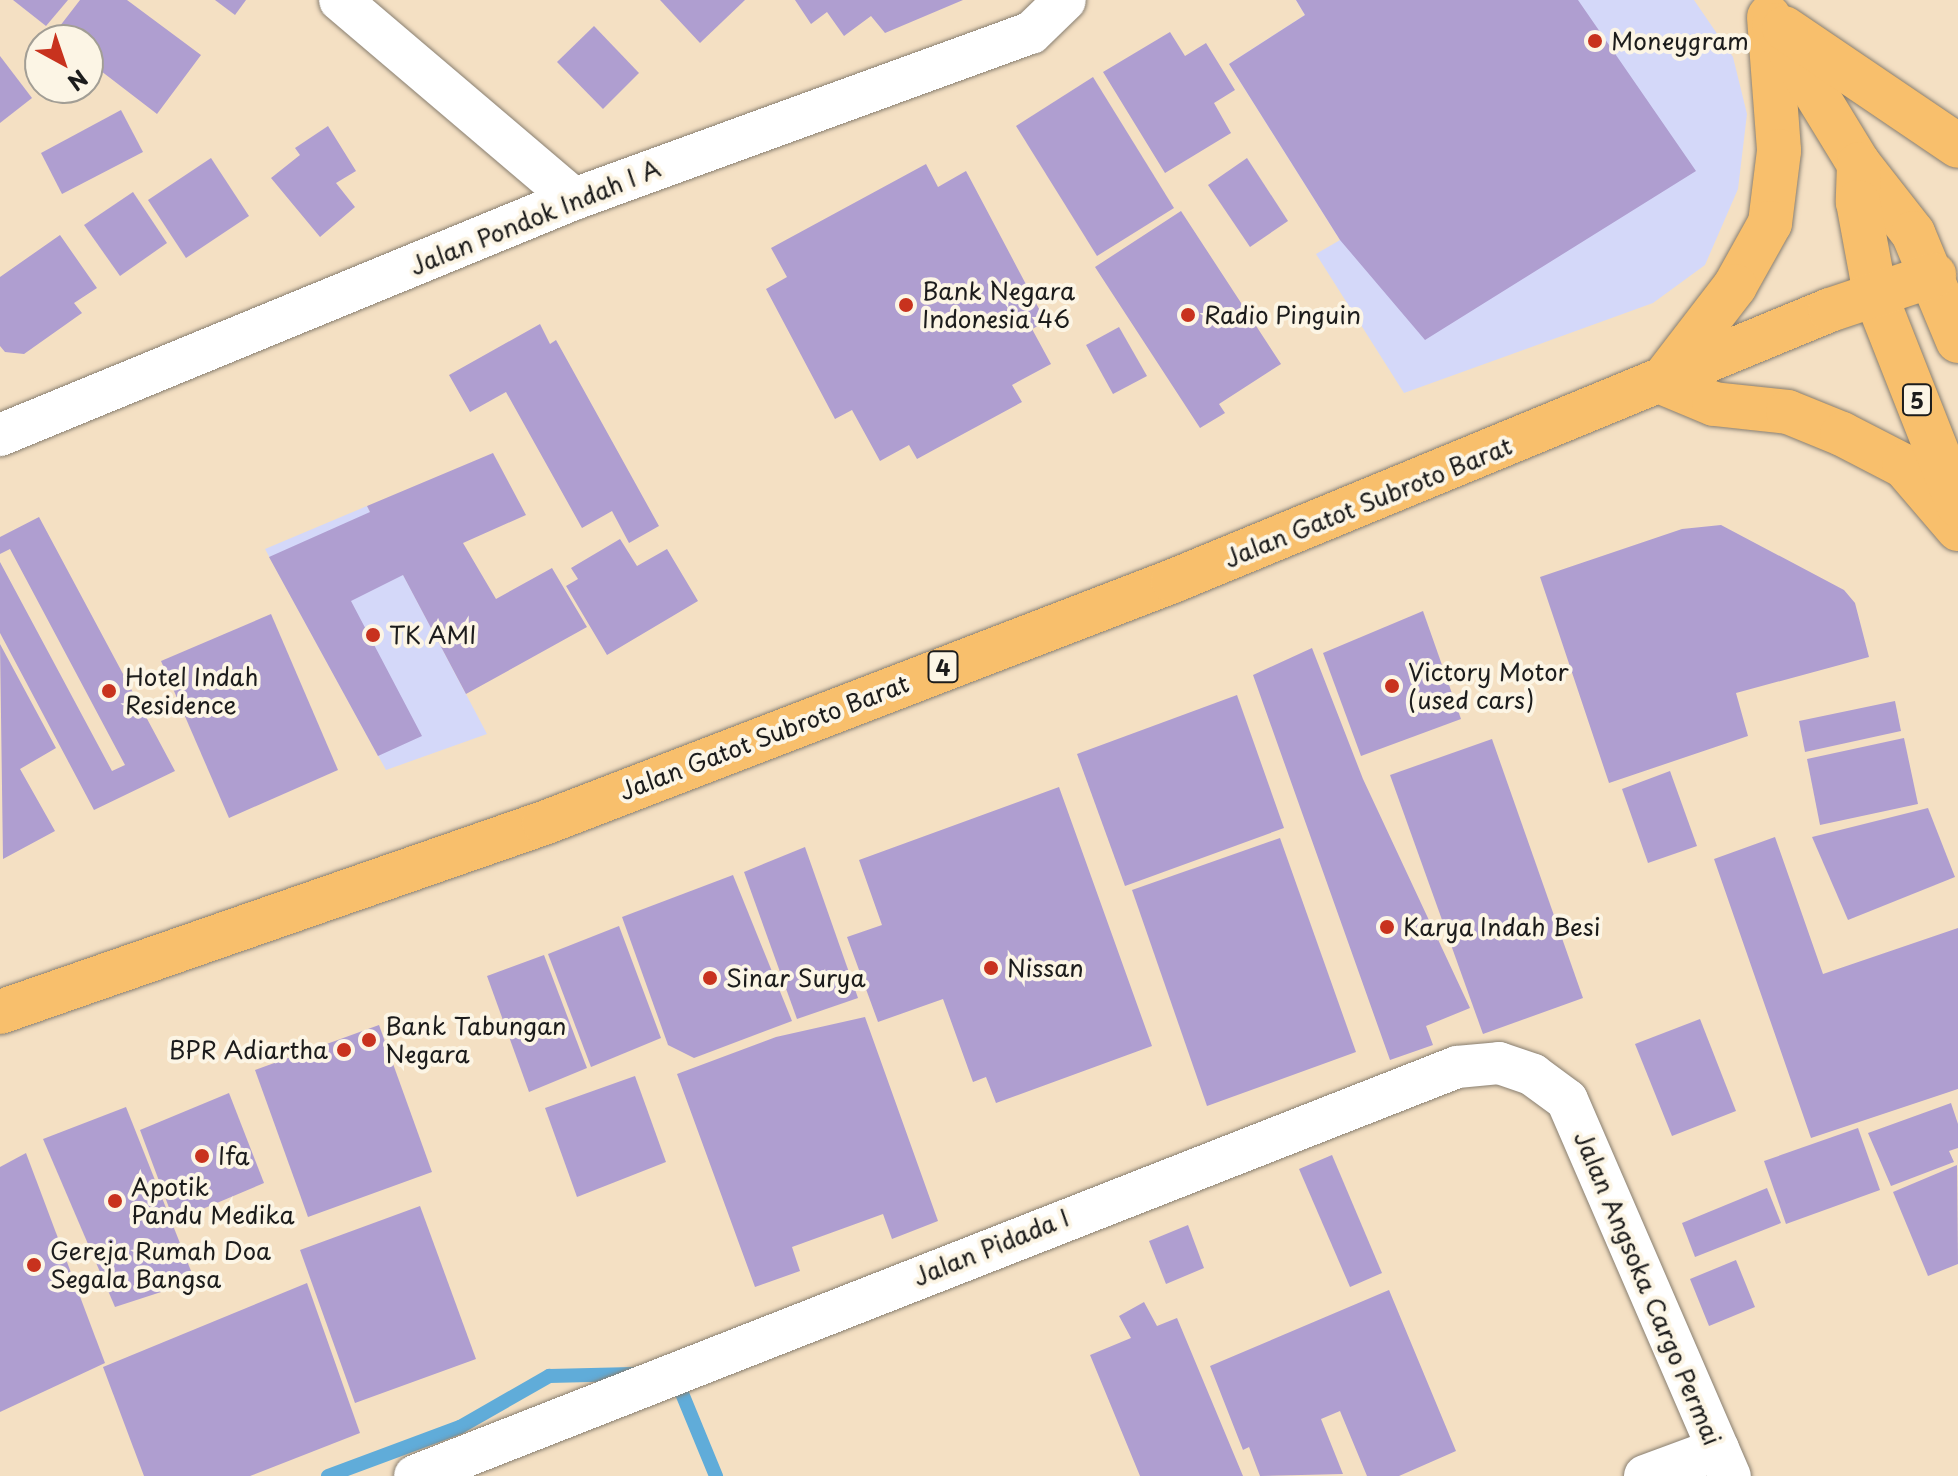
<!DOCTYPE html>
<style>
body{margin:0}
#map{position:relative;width:1958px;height:1476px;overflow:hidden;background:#f4e0c3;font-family:"Playpen Sans",sans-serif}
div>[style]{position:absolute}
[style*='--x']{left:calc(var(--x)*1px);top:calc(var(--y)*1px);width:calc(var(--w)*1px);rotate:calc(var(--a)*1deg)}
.built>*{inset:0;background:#d4d8f9}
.stream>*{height:14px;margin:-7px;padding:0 7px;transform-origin:7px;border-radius:7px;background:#60acd9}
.building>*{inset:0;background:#af9ed0}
.roads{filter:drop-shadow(0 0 2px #887e70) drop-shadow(0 0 2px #887e70)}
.minor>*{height:42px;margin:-21px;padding:0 21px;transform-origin:21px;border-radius:21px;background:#fff}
.trunk>*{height:44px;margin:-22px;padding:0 22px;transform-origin:22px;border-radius:22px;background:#f8bf6c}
.dots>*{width:22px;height:22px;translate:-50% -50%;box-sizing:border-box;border:4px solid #fcf5e5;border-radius:50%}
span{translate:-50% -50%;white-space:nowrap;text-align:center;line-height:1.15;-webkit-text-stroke:8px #fcf5e5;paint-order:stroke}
.shield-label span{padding:2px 6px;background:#fcf5e5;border:2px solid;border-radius:6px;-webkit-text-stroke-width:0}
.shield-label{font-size:22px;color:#1c1c1c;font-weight:700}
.poi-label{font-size:24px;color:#1c1c1c}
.left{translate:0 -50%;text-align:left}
.right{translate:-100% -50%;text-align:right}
.street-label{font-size:24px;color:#1c1c1c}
.north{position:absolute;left:24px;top:24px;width:80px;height:80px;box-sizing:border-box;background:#fcf5e5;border:2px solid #a29e95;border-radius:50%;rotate:140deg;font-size:22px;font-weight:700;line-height:32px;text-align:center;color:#1c1c1c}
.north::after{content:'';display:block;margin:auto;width:28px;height:36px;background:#c8321e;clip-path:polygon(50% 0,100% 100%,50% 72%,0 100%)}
</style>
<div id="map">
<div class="built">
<i style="clip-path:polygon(1296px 0,1694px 0,1733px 57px,1747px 114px,1738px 189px,1705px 265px,1653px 303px,1404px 393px,1316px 254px,1340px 240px,1229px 64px,1305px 15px)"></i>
<i style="clip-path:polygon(367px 506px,487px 734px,386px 770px,265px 549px)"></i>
</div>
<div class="stream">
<i style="--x:667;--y:1385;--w:15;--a:23"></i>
<i style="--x:681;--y:1391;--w:92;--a:67.6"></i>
<i style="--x:328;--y:1476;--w:141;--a:-20.4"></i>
<i style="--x:460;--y:1427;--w:103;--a:-29.8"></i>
<i style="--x:549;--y:1376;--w:84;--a:-1.4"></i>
</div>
<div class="building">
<i style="clip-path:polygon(13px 0,68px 0,46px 26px)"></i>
<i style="clip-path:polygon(80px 0,127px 0,201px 55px,157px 114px,88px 61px,88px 40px,53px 35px)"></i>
<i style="clip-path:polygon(215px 0,246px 0,235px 15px)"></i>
<i style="clip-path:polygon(660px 0,745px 0,700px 43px)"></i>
<i style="clip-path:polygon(795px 0,963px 0,885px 33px,871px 16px,844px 36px,827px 12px,811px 24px)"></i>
<i style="clip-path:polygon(1296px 0,1578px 0,1696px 171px,1425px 340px,1340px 240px,1229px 64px,1305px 15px)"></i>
<i style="clip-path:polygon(594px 26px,639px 73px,603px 109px,557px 62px)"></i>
<i style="clip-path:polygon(1170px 32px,1185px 56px,1206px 43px,1235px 90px,1214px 103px,1231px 133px,1165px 173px,1103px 72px)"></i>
<i style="clip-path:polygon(0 56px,32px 98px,0 123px)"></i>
<i style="clip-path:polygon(1093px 77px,1174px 208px,1097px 256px,1016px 126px)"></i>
<i style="clip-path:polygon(121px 110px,143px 152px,62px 194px,41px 153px)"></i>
<i style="clip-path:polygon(328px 126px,356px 171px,336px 183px,355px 207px,320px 237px,271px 178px,300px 155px,295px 148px)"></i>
<i style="clip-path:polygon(211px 158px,249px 216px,186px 258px,148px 200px)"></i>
<i style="clip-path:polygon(1247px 158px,1288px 221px,1250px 247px,1208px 185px)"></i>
<i style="clip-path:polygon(926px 164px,938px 187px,966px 171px,1046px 322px,1032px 329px,1051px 364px,1012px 385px,1022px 402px,917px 459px,909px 445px,880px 461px,852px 410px,835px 419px,766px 289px,787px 277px,771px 248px)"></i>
<i style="clip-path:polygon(133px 192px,167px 243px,120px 276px,84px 225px)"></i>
<i style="clip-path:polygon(1181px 211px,1281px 364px,1219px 404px,1225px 413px,1200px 428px,1095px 267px)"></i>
<i style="clip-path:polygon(60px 235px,97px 288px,74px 303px,82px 313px,24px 354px,5px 352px,0 346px,0 277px)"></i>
<i style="clip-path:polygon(540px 324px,550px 344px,556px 340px,659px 526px,629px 543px,612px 511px,582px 528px,506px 392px,470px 412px,449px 375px)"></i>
<i style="clip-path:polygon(1119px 327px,1147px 376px,1113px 394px,1086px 345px)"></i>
<i style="clip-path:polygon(493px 453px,526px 515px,463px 543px,496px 599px,552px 568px,587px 627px,466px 694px,403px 575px,351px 601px,422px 736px,378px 756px,269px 557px,370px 512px,367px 506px)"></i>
<i style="clip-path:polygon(39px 517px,175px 771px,94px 810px,0 633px,0 562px,112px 771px,125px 765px,10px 549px,0 554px,0 537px)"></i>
<i style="clip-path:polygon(1721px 525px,1844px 590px,1855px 603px,1869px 657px,1736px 693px,1748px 736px,1609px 783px,1540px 577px,1682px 529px)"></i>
<i style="clip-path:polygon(620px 539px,637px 566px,667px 549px,698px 601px,607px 655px,566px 586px,578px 579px,571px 568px)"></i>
<i style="clip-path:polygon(1423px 611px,1461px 719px,1361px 756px,1323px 653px)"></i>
<i style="clip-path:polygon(271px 614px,338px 770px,229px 818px,161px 661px)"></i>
<i style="clip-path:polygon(0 644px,56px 748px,20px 769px,55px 831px,3px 859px)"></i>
<i style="clip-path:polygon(1312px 648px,1363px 779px,1470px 1008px,1426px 1026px,1433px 1045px,1390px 1060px,1253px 675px)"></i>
<i style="clip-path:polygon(1237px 695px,1284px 828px,1125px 886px,1077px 754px)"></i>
<i style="clip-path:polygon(1895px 701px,1901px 731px,1805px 752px,1799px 721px)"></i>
<i style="clip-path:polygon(1904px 738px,1918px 804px,1820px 825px,1807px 759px)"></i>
<i style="clip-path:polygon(1492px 739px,1583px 998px,1483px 1034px,1390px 775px)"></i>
<i style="clip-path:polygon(1670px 771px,1697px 846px,1648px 863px,1622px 789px)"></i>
<i style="clip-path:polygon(1059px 787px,1152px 1046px,996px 1103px,986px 1077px,973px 1082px,943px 999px,878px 1022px,847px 937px,882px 925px,859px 860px)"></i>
<i style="clip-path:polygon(1928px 808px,1955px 877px,1848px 920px,1812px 837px)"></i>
<i style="clip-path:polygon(1775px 837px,1823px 974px,1958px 928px,1958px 1089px,1811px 1138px,1714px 859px)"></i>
<i style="clip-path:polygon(1280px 838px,1356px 1052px,1207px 1106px,1132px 890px)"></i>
<i style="clip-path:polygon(805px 847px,858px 998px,797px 1019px,744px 872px)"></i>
<i style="clip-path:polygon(733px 875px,792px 1021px,694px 1058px,668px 1045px,622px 917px)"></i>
<i style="clip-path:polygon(619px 926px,661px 1038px,591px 1067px,548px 954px)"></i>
<i style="clip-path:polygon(544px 955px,587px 1068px,529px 1092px,487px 976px)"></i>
<i style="clip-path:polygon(865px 1017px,938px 1221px,892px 1239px,883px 1214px,792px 1247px,800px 1271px,755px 1287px,677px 1074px,776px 1037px)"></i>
<i style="clip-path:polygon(1700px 1019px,1736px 1111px,1672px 1136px,1635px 1044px)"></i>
<i style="clip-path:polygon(379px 1025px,432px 1172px,308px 1217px,255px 1070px)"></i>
<i style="clip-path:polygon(635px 1076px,666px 1162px,577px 1197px,545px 1108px)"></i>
<i style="clip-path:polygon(229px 1093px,264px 1183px,174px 1221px,140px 1130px)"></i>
<i style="clip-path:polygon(1951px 1103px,1958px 1124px,1958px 1148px,1949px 1151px,1954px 1162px,1891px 1186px,1868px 1133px)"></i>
<i style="clip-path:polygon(126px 1107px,195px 1281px,115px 1307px,43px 1139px)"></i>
<i style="clip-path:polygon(1858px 1128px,1880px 1190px,1786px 1224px,1764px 1161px)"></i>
<i style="clip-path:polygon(26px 1153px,105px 1363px,0 1412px,0 1167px)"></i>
<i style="clip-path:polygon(1332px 1155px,1382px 1273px,1350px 1287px,1299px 1169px)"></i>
<i style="clip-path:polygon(1957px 1165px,1958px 1264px,1928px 1276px,1893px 1192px)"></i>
<i style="clip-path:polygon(1767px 1188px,1781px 1223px,1695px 1257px,1682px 1223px)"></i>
<i style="clip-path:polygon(420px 1206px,476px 1359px,355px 1403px,300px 1250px)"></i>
<i style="clip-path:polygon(1188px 1225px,1204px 1268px,1166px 1284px,1149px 1241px)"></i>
<i style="clip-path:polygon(1736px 1260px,1755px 1307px,1709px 1326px,1690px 1279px)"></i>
<i style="clip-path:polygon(307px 1283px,360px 1433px,250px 1476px,144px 1476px,103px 1367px)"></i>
<i style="clip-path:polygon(1389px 1290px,1456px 1451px,1399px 1476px,1367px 1476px,1340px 1411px,1321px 1419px,1343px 1474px,1260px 1476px,1249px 1447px,1243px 1450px,1210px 1366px)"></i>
<i style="clip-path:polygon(1144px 1302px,1157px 1326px,1177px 1318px,1243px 1476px,1140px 1476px,1090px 1355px,1131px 1338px,1119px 1316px)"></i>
</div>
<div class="roads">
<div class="minor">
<i style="--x:340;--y:0;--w:307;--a:40.4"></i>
<i style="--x:0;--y:435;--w:621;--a:-22.35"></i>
<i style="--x:574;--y:199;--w:486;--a:-20"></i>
<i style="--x:1031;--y:33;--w:47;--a:-44.1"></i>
<i style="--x:415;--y:1476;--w:1119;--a:-21.43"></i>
<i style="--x:1457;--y:1067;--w:42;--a:-5.4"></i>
<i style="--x:1499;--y:1063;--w:36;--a:19"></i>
<i style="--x:1533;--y:1075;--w:42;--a:36.3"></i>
<i style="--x:1567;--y:1100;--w:410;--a:66.6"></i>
<i style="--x:1645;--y:1476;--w:78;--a:-20.3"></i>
</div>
<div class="trunk">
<i style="--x:1769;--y:17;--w:134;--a:85.7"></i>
<i style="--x:1779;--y:151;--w:73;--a:97.1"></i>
<i style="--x:1770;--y:223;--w:72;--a:119.1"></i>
<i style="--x:1735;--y:286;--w:121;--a:127.6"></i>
<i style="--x:1661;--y:382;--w:57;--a:22.5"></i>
<i style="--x:1714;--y:404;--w:74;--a:6.2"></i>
<i style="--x:1788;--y:412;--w:58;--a:22.2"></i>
<i style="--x:1842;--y:434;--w:70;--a:27.3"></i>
<i style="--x:1904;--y:466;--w:83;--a:49.4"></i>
<i style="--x:1774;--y:25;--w:163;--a:58.6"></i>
<i style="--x:1859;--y:164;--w:88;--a:52"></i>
<i style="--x:1913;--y:233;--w:117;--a:67.4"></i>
<i style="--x:1784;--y:28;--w:210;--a:34.1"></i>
<i style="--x:1859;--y:164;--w:38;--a:92"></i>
<i style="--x:1858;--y:202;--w:94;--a:79.5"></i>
<i style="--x:1875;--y:294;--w:227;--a:68.5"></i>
<i style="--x:0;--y:1012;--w:576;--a:-19.16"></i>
<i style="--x:544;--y:823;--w:674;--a:-21.04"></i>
<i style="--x:1173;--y:581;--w:711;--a:-22.42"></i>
<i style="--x:1830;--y:310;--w:110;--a:-18.6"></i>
</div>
</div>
<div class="dots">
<i style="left:1595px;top:41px;background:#c8321e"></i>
<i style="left:906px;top:305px;background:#c8321e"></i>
<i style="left:1188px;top:315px;background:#c8321e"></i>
<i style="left:373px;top:635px;background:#c8321e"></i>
<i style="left:1392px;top:686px;background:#c8321e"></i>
<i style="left:109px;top:691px;background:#c8321e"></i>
<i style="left:1387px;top:927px;background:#c8321e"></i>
<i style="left:991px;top:968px;background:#c8321e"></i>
<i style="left:710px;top:978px;background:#c8321e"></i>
<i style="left:369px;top:1040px;background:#c8321e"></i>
<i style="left:344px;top:1050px;background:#c8321e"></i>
<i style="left:202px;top:1156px;background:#c8321e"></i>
<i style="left:115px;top:1201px;background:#c8321e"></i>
<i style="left:34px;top:1265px;background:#c8321e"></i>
</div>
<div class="shield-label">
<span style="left:1917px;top:400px">5</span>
<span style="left:943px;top:667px">4</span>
</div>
<div class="poi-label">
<span class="left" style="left:1611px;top:41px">Moneygram</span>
<span class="left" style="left:922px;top:305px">Bank Negara<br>Indonesia 46</span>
<span class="left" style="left:1204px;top:315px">Radio Pinguin</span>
<span class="left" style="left:389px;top:635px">TK AMI</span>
<span class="left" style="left:1408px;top:686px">Victory Motor<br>(used cars)</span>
<span class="left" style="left:125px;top:691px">Hotel Indah<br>Residence</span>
<span class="left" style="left:1403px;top:927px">Karya Indah Besi</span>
<span class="left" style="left:1007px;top:968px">Nissan</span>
<span class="left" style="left:726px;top:978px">Sinar Surya</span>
<span class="left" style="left:385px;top:1040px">Bank Tabungan<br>Negara</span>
<span class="right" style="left:328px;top:1050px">BPR Adiartha</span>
<span class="left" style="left:218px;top:1156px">Ifa</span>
<span class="left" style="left:131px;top:1201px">Apotik<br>Pandu Medika</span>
<span class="left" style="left:50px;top:1265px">Gereja Rumah Doa<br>Segala Bangsa</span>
</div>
<div class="street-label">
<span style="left:535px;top:217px;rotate:-22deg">Jalan Pondok Indah I A</span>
<span style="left:1368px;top:502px;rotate:-22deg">Jalan Gatot Subroto Barat</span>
<span style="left:764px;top:737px;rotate:-21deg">Jalan Gatot Subroto Barat</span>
<span style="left:991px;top:1247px;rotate:-22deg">Jalan Pidada I</span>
<span style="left:1648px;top:1288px;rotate:67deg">Jalan Angsoka Cargo Permai</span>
</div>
<div class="north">N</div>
</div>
